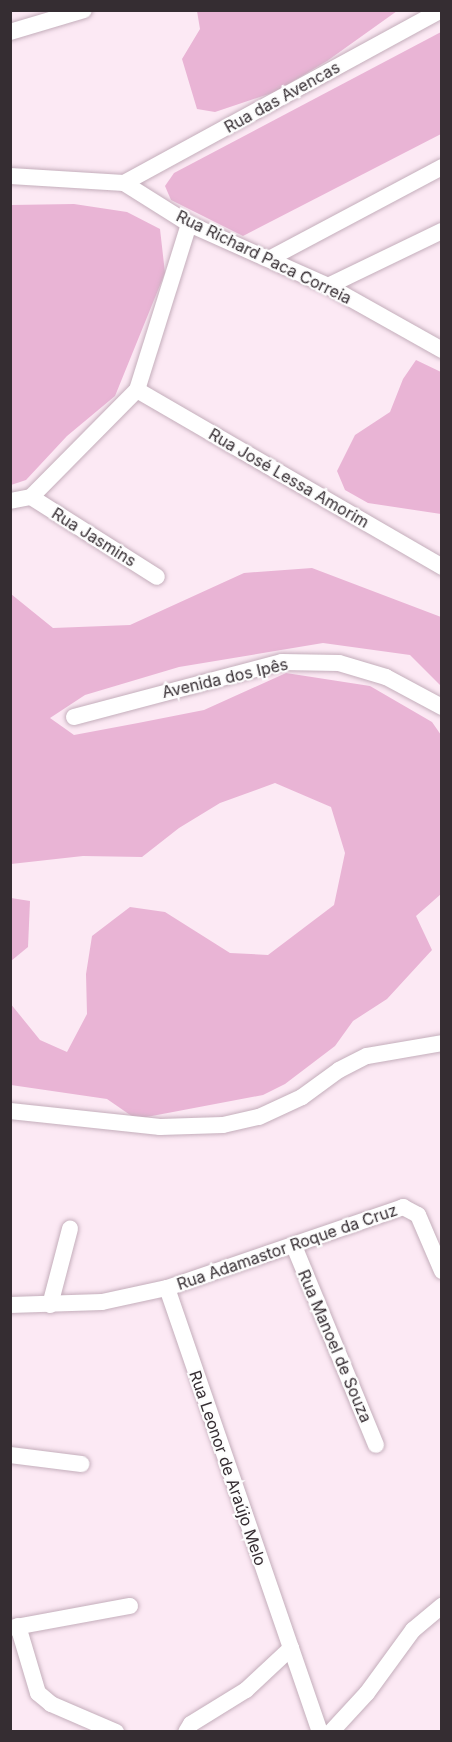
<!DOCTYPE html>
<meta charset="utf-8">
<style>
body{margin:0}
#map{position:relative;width:452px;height:1742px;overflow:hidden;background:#fce9f4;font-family:Inter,sans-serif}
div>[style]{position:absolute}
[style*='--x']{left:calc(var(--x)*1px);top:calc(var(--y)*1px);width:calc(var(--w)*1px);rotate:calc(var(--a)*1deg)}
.green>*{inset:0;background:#e9b4d5}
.roads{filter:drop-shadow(0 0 2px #c4aebb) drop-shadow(0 0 2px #c4aebb)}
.minor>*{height:16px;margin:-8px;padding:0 8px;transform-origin:8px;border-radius:8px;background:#fff}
span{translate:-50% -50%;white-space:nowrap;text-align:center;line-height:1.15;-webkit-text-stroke:4.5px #fdfdfd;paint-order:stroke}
.street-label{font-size:16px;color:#352d32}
.frame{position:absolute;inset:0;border:12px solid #352d32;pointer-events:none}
</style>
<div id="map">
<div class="green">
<i style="clip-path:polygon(197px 11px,397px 11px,327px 61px,275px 92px,215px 112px,197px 109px,182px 59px,200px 29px)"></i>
<i style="clip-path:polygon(441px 32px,441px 134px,243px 236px,171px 200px,165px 186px,174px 173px)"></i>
<i style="clip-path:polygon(74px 204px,127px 212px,160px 229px,165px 273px,115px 396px,67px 436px,26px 480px,11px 485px,11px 205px)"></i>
<i style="clip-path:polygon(416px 360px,441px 372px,441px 514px,368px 503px,345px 490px,337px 471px,355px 435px,390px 412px,403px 379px)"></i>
<i style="clip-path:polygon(312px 568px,441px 617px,441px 686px,410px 655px,323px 643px,179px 667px,85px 695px,50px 718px,74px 735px,138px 723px,204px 710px,286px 673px,370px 686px,432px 722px,441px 735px,441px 894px,416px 916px,432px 950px,387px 999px,353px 1021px,335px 1046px,285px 1084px,263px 1095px,136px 1119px,107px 1099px,11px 1085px,10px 1003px,40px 1040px,67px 1052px,87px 1014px,86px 974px,92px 936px,130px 907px,165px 912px,230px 953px,268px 955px,334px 905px,345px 853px,331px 807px,275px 783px,220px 803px,179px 828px,142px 857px,83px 856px,11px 864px,11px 594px,53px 628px,130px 625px,244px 573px)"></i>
<i style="clip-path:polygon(11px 898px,30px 901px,28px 947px,11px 961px)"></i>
</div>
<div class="roads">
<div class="minor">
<i style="--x:10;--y:32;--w:77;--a:-16.6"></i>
<i style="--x:10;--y:176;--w:114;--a:3.5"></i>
<i style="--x:124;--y:183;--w:77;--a:32.2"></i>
<i style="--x:189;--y:224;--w:152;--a:24"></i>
<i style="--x:328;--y:286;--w:131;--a:29.3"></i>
<i style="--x:124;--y:183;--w:361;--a:-28.6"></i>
<i style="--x:269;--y:259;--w:196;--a:-28"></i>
<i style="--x:328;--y:286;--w:127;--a:-25.8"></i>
<i style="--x:137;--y:390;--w:353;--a:30.1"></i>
<i style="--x:31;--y:497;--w:149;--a:32.4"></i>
<i style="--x:10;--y:501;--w:21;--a:-11"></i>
<i style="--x:31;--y:497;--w:151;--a:-45.3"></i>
<i style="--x:137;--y:390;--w:174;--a:-72.6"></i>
<i style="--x:74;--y:717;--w:215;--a:-14.8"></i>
<i style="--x:282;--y:662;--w:57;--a:1"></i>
<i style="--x:339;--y:663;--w:49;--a:16.6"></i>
<i style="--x:386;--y:677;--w:64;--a:28.2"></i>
<i style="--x:10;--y:1111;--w:151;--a:6.1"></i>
<i style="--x:160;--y:1127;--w:63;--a:-1.8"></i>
<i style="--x:223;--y:1125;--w:37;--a:-13"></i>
<i style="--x:259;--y:1117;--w:47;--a:-24.9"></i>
<i style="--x:302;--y:1097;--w:46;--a:-36.1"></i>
<i style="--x:339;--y:1070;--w:31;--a:-27"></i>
<i style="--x:367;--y:1056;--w:76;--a:-9.8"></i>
<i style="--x:294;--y:1246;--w:215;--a:67.6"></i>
<i style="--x:167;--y:1288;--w:381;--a:71"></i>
<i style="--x:291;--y:1648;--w:62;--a:137"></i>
<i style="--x:246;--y:1690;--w:65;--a:148.3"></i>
<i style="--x:191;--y:1724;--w:9;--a:122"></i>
<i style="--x:10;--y:1305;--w:92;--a:-1.9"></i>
<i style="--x:102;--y:1302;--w:66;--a:-12.2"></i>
<i style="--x:167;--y:1288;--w:250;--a:-18.9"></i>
<i style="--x:403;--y:1207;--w:17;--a:28"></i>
<i style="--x:418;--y:1215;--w:61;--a:66.8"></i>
<i style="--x:50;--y:1305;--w:79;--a:-75.3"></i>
<i style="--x:10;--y:1455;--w:72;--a:7.2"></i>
<i style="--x:18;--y:1626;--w:70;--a:73.4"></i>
<i style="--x:38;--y:1693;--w:17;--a:40"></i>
<i style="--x:51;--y:1704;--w:71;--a:23.3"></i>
<i style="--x:10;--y:1628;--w:122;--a:-10.4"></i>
<i style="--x:291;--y:1648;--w:89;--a:71"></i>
<i style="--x:331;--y:1732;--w:53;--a:-47.3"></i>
<i style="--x:367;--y:1693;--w:78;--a:-53.9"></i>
<i style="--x:413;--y:1630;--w:38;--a:-40"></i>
</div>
</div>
<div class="street-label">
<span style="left:282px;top:97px;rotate:-29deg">Rua das Avencas</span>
<span style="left:264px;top:257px;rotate:26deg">Rua Richard Paca Correia</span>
<span style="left:289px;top:478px;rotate:30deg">Rua José Lessa Amorim</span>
<span style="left:94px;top:537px;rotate:32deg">Rua Jasmins</span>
<span style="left:225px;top:678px;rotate:-13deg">Avenida dos Ipês</span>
<span style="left:287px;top:1247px;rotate:-19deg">Rua Adamastor Roque da Cruz</span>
<span style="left:335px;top:1346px;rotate:67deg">Rua Manoel de Souza</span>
<span style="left:228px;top:1468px;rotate:71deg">Rua Leonor de Araújo Melo</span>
</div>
<div class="frame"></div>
</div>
